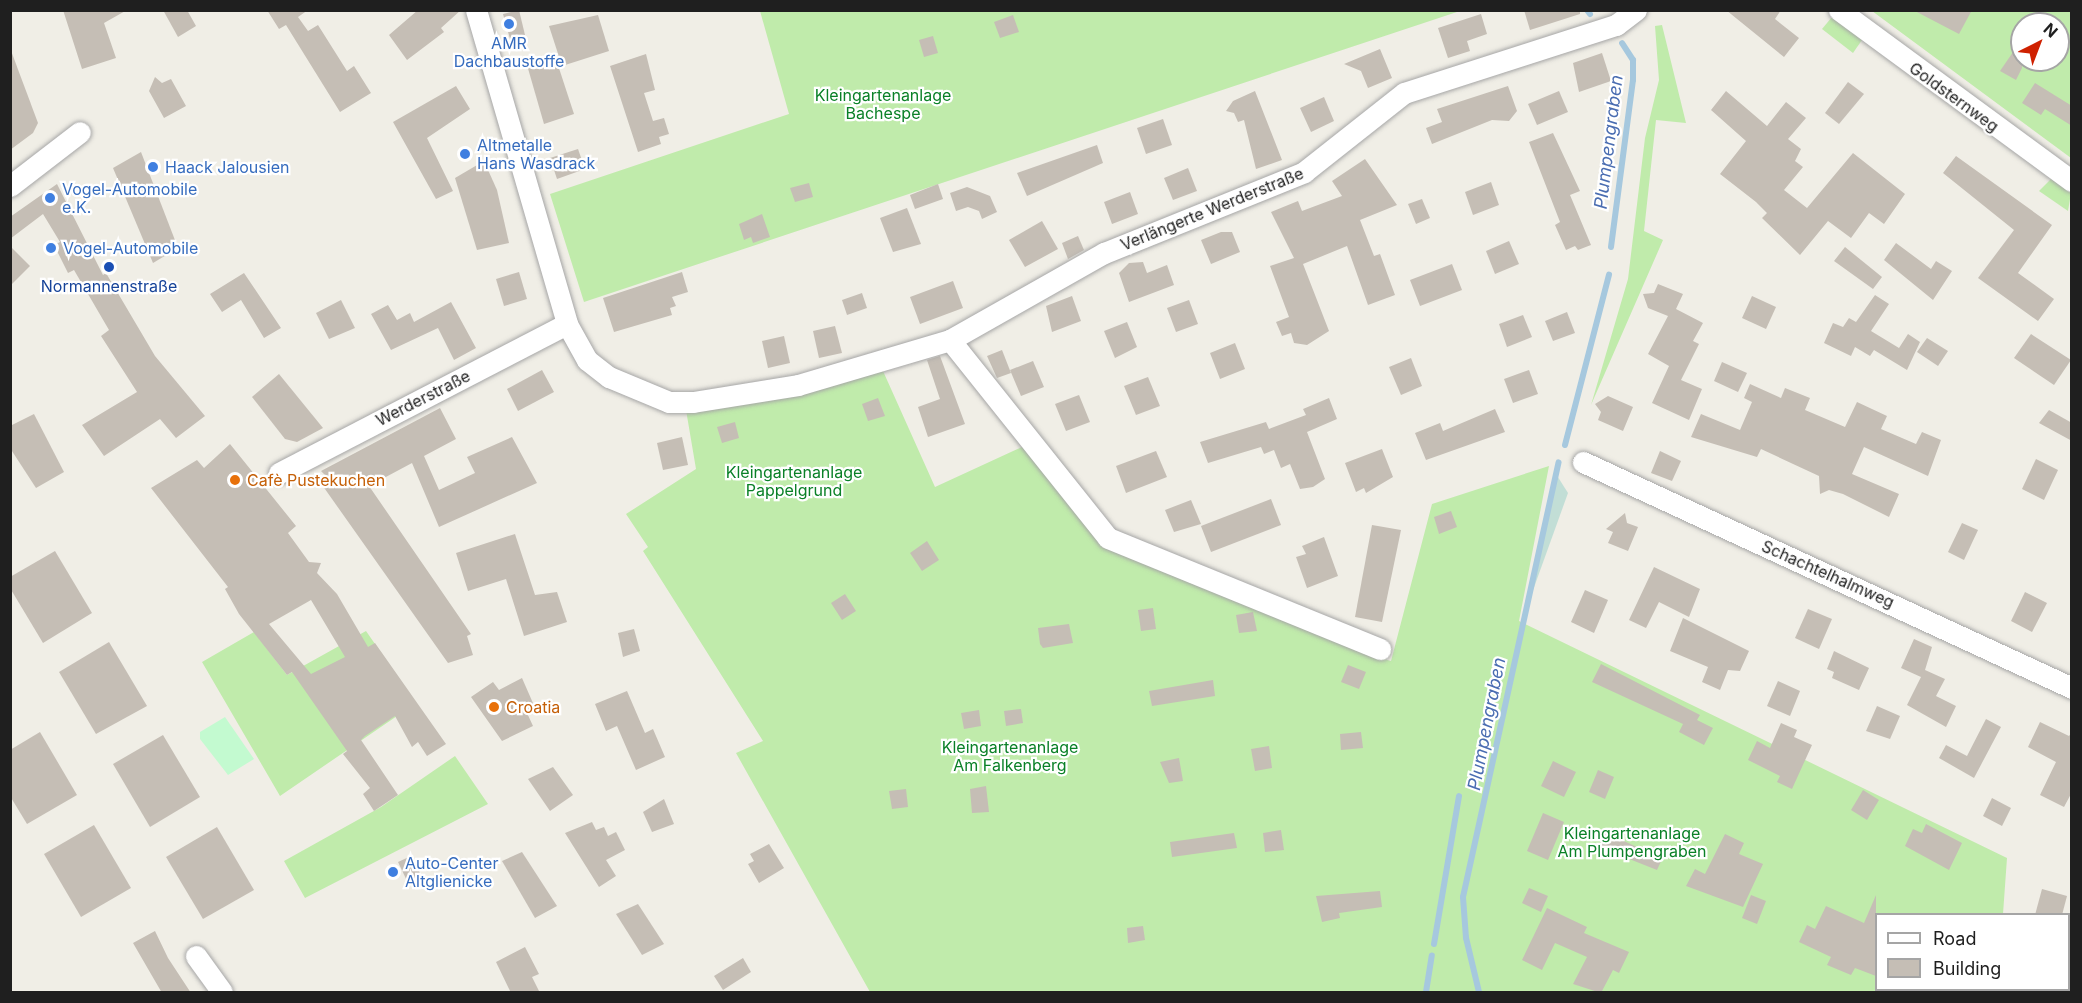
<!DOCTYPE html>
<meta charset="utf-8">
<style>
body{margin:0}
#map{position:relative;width:2082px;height:1003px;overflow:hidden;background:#f0eee6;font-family:Inter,sans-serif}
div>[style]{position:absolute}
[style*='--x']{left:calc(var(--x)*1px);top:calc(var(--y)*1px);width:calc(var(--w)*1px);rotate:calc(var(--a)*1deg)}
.grass>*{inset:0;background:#c0ebab}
.wetland>*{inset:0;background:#c2ded6}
.park>*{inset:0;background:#c3fad0}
.stream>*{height:6px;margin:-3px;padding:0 3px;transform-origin:3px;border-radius:3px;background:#a6c8de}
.building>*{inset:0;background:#c5beb5}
.roads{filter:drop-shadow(0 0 2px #a6a6a6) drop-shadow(0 0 2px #a6a6a6)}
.street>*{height:21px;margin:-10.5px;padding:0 10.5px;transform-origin:10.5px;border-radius:10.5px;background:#fff}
.dots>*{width:16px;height:16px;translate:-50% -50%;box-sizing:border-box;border:3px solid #fff;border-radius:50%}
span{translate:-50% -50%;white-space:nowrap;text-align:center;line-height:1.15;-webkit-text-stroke:4.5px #fff;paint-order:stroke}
.shop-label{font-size:16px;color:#366cbe}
.left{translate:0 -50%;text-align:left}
.park-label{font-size:16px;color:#0a8027}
.street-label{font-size:16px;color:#1f1f1f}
.transit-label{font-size:16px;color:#164399}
.food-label{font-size:16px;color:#c56008}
.water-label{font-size:18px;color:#4a6db1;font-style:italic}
.frame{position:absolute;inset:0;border:12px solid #1f1f1f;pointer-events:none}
.legend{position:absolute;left:1875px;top:913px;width:195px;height:78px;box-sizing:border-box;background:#fff;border:2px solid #a5a5a5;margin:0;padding:8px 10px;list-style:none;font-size:18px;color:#1f1f1f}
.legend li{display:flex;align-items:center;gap:12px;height:30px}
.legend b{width:30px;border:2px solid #a5a5a5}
.north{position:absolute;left:2010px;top:12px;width:60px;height:60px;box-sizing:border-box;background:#fff;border:2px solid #a5a5a5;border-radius:50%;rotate:42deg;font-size:16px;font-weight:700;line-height:24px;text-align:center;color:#1f1f1f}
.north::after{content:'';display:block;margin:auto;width:21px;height:27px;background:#cf2100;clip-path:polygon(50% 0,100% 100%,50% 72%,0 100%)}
</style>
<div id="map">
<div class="grass">
<i style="clip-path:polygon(760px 11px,1460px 11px,584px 302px,550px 194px,789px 114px)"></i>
<i style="clip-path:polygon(evenodd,1872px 11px,2071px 11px,2071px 158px,2029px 127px,1872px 11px,2022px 24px,2058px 24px,2058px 60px,2022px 60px,2022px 24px)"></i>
<i style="clip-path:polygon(1832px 17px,1862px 40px,1853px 53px,1822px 29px)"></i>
<i style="clip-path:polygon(1662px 25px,1686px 123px,1656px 120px,1644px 231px,1663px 240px,1591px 405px,1628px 279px,1645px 138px,1659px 80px,1655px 26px)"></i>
<i style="clip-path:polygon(2051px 179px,2071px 193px,2068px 211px,2039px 191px)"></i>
<i style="clip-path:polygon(883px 371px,935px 487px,1024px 446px,1093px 535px,1357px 651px,1391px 661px,1432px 504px,1549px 466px,1519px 621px,2007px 858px,2003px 914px,1876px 914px,1876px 990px,1996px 992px,870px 992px,736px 753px,763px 741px,643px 551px,648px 547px,626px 514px,696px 469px,686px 410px,780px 397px)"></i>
<i style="clip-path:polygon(366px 631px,416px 703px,280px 796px,202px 662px,254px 632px,287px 675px)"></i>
<i style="clip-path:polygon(455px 756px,488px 804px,305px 898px,284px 861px,381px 807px)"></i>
</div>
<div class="wetland">
<i style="clip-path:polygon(1556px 474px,1568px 493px,1523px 618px)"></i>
</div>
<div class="park">
<i style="clip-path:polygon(225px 717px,254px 759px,228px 775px,200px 739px,200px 732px)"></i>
</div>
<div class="stream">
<i style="--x:1587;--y:10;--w:5;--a:53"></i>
<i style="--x:1611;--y:247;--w:168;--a:-82.5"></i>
<i style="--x:1633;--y:80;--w:20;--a:-90"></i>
<i style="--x:1633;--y:60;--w:20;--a:-123"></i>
<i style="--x:1565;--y:445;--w:176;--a:-75.5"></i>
<i style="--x:1434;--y:944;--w:150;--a:-80.4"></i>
<i style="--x:1426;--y:992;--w:37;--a:-81"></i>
<i style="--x:1479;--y:992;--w:56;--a:-103.5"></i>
<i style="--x:1466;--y:938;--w:41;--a:-94.2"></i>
<i style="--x:1463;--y:897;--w:445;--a:-77.6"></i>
</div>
<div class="building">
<i style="clip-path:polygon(63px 10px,127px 10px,104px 23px,116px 58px,82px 69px)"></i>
<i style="clip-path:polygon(163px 10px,187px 10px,196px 26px,178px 37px)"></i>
<i style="clip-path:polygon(267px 10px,308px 10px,298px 17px,308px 31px,318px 25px,347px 71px,354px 66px,371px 93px,340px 112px,286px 25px,279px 29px)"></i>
<i style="clip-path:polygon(418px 10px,461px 10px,441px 28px,444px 32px,407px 60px,389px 35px)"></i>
<i style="clip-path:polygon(519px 10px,525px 35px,510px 39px,503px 14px)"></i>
<i style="clip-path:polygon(1524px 10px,1580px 10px,1580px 14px,1530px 30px)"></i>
<i style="clip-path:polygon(1726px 10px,1781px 10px,1775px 19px,1799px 38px,1784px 57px)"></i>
<i style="clip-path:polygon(1913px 10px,1972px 10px,1959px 34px)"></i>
<i style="clip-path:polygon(1481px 14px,1487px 34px,1467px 41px,1470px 51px,1448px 58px,1438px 28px)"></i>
<i style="clip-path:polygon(598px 15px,609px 51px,562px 66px,549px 26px)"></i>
<i style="clip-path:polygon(1013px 15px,1019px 32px,1000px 38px,994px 22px)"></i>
<i style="clip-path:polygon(933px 36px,938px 53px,924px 57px,919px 40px)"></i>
<i style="clip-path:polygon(2022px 39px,2022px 68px,2016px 80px,2000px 71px)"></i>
<i style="clip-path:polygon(10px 48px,38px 123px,33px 133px,10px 150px)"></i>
<i style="clip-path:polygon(1380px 49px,1392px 78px,1368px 88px,1361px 71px,1344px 64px)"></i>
<i style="clip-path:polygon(1602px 53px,1611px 81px,1579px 92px,1573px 63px)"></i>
<i style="clip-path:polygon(646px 54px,655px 90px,644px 93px,653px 121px,664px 118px,669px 134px,659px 137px,661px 144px,638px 152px,610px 66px)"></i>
<i style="clip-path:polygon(555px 56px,574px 114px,544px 124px,527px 65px)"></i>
<i style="clip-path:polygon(155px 77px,162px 83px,171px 79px,186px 106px,164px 118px,149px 91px)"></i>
<i style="clip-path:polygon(1848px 82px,1864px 94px,1839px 124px,1825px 113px)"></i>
<i style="clip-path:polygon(2035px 83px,2072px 106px,2072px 126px,2045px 109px,2041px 115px,2022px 103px)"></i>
<i style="clip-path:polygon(456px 86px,470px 109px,427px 138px,453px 191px,436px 199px,393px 122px)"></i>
<i style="clip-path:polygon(1508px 86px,1517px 111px,1509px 121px,1492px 120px,1432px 144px,1426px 128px,1442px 122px,1437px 109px)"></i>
<i style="clip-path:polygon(1255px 91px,1282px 160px,1256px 169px,1244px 120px,1238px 122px,1234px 113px,1226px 111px,1233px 101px)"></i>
<i style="clip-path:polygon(1559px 91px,1568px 112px,1537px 125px,1528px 104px)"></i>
<i style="clip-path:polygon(1726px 91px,1767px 126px,1786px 102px,1806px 118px,1788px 139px,1801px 149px,1795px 161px,1803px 167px,1784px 190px,1807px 208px,1853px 153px,1905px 194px,1884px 224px,1869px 213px,1851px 238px,1828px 221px,1800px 255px,1762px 218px,1767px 213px,1756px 202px,1720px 174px,1746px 141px,1711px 110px)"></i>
<i style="clip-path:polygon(1324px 97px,1334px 121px,1311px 132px,1300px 108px)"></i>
<i style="clip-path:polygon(1163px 119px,1172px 145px,1146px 154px,1137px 128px)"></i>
<i style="clip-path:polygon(1553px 133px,1580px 191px,1570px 195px,1591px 245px,1578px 250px,1575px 246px,1566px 250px,1555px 225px,1560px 222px,1529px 142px)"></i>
<i style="clip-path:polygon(1097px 145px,1103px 163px,1027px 196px,1017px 173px)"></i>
<i style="clip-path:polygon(578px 149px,585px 169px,557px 179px,550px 158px)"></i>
<i style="clip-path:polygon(141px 152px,178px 248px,153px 263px,113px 168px)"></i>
<i style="clip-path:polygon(1956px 156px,2052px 225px,2018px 273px,2054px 299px,2038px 321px,1978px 278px,2014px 230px,1943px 173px)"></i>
<i style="clip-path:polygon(1365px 159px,1397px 205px,1360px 220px,1374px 256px,1380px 254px,1395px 295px,1368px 305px,1347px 246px,1303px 264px,1329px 331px,1307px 345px,1294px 343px,1291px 333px,1282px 336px,1276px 322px,1289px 317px,1270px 266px,1294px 258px,1271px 212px,1298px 201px,1302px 211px,1342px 196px,1332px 181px)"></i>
<i style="clip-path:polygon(484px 161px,497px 190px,509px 243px,477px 250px,455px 178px)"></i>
<i style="clip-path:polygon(1188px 168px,1197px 191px,1173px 200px,1164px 178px)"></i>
<i style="clip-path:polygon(1491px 182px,1499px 205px,1473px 215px,1465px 192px)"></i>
<i style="clip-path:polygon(809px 183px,813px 197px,795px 202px,790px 188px)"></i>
<i style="clip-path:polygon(57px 184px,103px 275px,106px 273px,155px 356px,205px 416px,176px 438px,160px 419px,104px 456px,82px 425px,137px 392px,101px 336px,109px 330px,74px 270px,68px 273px,54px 245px,60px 242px,43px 214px,10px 239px,10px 217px)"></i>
<i style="clip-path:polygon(938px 184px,943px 199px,915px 209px,910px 195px)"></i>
<i style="clip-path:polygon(967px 187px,990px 196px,997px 212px,982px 219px,979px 211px,968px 207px,956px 211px,950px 193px)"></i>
<i style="clip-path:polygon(1130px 192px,1138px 214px,1112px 224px,1104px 202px)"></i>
<i style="clip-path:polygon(1422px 199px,1430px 218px,1416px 224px,1408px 204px)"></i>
<i style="clip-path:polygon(907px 208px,921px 244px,893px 252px,880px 218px)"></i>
<i style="clip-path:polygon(762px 214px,770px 237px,753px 243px,751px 237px,744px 240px,739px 224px)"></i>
<i style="clip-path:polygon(1042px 221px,1058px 249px,1025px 267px,1009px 240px)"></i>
<i style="clip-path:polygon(1221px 232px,1232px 232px,1240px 252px,1211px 264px,1201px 240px)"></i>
<i style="clip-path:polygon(1078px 236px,1084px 250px,1068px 259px,1062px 243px)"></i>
<i style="clip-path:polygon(1509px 241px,1519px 264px,1495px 274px,1486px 251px)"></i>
<i style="clip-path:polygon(1896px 243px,1931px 269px,1936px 261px,1952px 271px,1933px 300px,1884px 260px)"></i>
<i style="clip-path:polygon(10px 246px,30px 266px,10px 286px)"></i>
<i style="clip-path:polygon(1845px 247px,1882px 277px,1873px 289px,1834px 261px)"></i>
<i style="clip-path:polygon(1143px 262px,1147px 273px,1167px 265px,1174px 285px,1129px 302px,1119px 273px,1129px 263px)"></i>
<i style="clip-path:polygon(1452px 264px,1462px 290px,1420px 306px,1410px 280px)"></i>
<i style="clip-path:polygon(519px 272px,527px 299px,504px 306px,496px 279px)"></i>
<i style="clip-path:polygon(682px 272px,688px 292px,672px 297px,676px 306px,670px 308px,672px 315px,614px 332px,603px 298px)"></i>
<i style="clip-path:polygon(244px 273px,281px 328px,264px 338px,241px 300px,222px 312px,210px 294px)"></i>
<i style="clip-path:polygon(953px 281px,963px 308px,920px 324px,910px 297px)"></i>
<i style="clip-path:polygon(1658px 284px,1683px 294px,1676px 309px,1703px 323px,1693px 341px,1699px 344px,1681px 380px,1702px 389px,1689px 420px,1652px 403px,1669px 366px,1648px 354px,1668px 316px,1648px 308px,1643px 294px,1654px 293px)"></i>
<i style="clip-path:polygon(862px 293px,867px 308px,847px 315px,842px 300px)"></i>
<i style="clip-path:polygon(1875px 295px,1889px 304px,1871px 331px,1899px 348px,1908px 334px,1920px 342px,1907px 370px,1874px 350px,1870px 356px,1855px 347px,1851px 356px,1824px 343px,1833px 323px,1843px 327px,1849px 318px,1856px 322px)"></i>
<i style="clip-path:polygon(1072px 296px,1081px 321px,1052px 332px,1046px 306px)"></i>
<i style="clip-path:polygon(1752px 296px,1776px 307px,1766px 329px,1742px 318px)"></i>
<i style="clip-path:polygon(341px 300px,355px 328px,329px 339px,316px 313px)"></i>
<i style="clip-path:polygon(1189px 300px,1198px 324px,1176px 332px,1167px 308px)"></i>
<i style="clip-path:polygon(451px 302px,476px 348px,454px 360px,438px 328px,391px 350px,371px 314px,388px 305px,397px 320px,410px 313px,414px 322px)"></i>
<i style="clip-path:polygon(1567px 312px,1575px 333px,1553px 341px,1545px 321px)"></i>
<i style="clip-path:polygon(1523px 315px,1532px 337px,1507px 347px,1499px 324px)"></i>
<i style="clip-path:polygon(1127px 322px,1137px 347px,1115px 358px,1104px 331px)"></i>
<i style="clip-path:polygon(835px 326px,842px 353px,819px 358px,813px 331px)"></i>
<i style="clip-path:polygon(2031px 334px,2071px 360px,2054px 385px,2014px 358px)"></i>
<i style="clip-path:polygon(784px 336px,790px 363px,768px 368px,762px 341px)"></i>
<i style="clip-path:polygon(1927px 338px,1948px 351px,1938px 366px,1917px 352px)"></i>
<i style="clip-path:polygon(1235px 343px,1245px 369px,1220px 379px,1210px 353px)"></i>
<i style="clip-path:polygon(1002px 350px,1011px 373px,997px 378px,987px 356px)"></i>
<i style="clip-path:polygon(940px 356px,965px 424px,928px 437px,918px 407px,940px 399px,927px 360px)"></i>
<i style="clip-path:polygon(1411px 358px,1422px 386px,1401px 395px,1389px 367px)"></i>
<i style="clip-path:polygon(1033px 361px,1044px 387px,1021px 396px,1010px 370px)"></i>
<i style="clip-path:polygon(1722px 362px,1747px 373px,1738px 392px,1714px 381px)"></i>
<i style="clip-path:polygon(542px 370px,554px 392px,518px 411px,507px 389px)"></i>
<i style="clip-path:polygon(1529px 370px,1538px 394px,1513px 403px,1504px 379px)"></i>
<i style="clip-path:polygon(279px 374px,323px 428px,297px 442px,285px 439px,252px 397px)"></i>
<i style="clip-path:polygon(1148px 377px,1160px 406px,1136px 415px,1124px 386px)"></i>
<i style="clip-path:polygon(1750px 384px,1781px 398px,1785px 388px,1810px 398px,1805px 410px,1845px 427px,1857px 402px,1887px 416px,1881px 429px,1916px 444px,1922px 432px,1941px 440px,1928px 476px,1864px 447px,1852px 474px,1899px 494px,1889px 517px,1843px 494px,1829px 490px,1820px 494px,1819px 476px,1761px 449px,1757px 457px,1691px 437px,1701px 414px,1740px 430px,1752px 402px,1744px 398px)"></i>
<i style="clip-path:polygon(1079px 395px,1090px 422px,1066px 431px,1055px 404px)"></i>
<i style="clip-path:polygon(1608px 396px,1633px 407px,1623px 431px,1598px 420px,1601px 412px,1595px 404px)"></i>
<i style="clip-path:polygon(878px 398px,885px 416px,868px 421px,862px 404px)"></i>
<i style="clip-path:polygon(1329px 398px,1337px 419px,1307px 432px,1325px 479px,1313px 487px,1300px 489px,1290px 464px,1281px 468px,1274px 450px,1264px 454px,1261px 447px,1208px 463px,1200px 442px,1266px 422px,1269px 429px,1306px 415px,1303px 409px)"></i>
<i style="clip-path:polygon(440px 408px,456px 439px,424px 456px,439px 490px,475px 473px,467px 457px,512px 437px,537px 483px,439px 527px,412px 463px,369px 486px,471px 634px,467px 636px,473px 655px,448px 663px,320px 482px,326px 476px,321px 471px)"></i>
<i style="clip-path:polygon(1495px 409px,1505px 432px,1426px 460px,1415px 433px,1440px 423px,1443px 431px)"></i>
<i style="clip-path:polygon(2049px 410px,2072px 423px,2072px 441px,2039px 423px)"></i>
<i style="clip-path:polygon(34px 414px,64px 472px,36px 488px,10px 448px,10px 426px)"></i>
<i style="clip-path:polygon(735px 422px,739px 438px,722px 443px,717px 427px)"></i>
<i style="clip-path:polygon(682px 437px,688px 465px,663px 470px,657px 443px)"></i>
<i style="clip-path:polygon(evenodd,230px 444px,296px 526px,288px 533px,309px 562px,321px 563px,317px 573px,337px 594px,368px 647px,375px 643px,446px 744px,427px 756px,418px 742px,412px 747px,395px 716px,365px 736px,361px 740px,398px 795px,374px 811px,363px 794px,370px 788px,343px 754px,347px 751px,292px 672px,287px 675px,239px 614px,225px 589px,228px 587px,151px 488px,197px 460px,204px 468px,230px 444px,311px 600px,345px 657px,311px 674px,269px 624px,311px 600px)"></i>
<i style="clip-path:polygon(1382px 449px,1393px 477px,1366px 493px,1364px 488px,1356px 492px,1345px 463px)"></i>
<i style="clip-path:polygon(1156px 451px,1167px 477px,1126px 493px,1116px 466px)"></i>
<i style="clip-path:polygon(1660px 451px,1681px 461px,1672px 481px,1651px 473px)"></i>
<i style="clip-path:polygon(2036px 459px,2058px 470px,2044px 500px,2022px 489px)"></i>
<i style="clip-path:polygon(1271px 499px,1281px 525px,1211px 552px,1201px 526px)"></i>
<i style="clip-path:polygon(1191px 500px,1201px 524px,1174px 532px,1165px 510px)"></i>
<i style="clip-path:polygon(1451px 511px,1457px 527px,1439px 534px,1434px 517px)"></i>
<i style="clip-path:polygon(1625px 513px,1627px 523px,1638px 527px,1628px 551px,1608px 543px,1613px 532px,1606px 529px)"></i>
<i style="clip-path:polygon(1962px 523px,1978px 530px,1964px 560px,1948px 552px)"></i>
<i style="clip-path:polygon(1372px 525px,1401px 530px,1382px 622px,1355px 617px)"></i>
<i style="clip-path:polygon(515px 534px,535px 595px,557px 592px,567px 622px,524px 636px,506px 579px,468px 591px,456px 553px)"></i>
<i style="clip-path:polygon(1324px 537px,1338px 576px,1307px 588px,1296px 557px,1306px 554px,1302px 546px)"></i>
<i style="clip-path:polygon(927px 541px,939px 560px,922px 571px,910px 553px)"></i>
<i style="clip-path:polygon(55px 551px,92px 613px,43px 643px,10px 588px,10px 577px)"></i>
<i style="clip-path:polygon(1654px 567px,1700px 589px,1689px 617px,1659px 602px,1646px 628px,1629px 620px)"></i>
<i style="clip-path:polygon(1585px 590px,1608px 600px,1594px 633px,1571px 622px)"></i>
<i style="clip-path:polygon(2025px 592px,2047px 603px,2032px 632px,2011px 621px)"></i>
<i style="clip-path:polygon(845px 594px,856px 611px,842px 620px,831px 603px)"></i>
<i style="clip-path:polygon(1153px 608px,1156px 629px,1141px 631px,1138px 610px)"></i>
<i style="clip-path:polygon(1808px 609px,1832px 619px,1819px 649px,1795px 638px)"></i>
<i style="clip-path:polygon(1253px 612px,1257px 631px,1239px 633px,1236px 615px)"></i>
<i style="clip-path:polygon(1683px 618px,1749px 651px,1740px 671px,1728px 670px,1720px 690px,1702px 682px,1708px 667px,1670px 651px)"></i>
<i style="clip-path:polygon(1069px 624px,1073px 643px,1043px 648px,1040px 644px,1038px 628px)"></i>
<i style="clip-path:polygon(634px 629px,640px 651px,623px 657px,618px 633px)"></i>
<i style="clip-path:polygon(1914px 639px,1932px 647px,1925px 670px,1945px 679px,1936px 696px,1956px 706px,1946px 727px,1907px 705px,1921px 677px,1901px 668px)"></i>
<i style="clip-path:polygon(109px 642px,147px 706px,96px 734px,59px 672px)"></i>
<i style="clip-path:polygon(1834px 651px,1869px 668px,1859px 690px,1832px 678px,1834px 672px,1827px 669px)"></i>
<i style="clip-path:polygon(1601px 664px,1700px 715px,1697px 720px,1713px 728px,1704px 745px,1679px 732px,1683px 724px,1592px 682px)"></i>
<i style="clip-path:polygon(1348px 665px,1366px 672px,1359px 689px,1341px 682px)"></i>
<i style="clip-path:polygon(522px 678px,536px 710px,527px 713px,533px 726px,502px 741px,471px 697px,493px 682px,499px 690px)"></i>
<i style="clip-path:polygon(1213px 680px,1215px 696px,1152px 706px,1149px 691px)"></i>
<i style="clip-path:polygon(1778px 681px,1800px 691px,1790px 716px,1767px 706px)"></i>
<i style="clip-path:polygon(627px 691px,645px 733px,653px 729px,665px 757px,636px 770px,617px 726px,606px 731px,595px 704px)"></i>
<i style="clip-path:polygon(1877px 706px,1900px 716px,1890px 739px,1866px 731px)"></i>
<i style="clip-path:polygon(1021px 709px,1023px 723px,1006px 726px,1004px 711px)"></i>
<i style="clip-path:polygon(979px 710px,981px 726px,964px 729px,961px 713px)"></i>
<i style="clip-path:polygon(1986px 719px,2001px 727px,1974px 778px,1939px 758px,1946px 745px,1967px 756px)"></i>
<i style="clip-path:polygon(2040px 722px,2069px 736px,2072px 732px,2072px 792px,2064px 807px,2040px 795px,2056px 762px,2028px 747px)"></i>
<i style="clip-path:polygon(1781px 723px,1797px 730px,1794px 737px,1812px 745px,1792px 789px,1777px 782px,1780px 776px,1748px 760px,1757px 741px,1770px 748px)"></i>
<i style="clip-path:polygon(40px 732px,77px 795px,27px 824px,10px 796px,10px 750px)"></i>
<i style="clip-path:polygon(1361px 732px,1363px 748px,1341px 750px,1340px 734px)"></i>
<i style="clip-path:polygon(163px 735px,200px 797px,150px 827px,113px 764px)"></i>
<i style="clip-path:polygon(1269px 746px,1272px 768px,1255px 771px,1251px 749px)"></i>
<i style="clip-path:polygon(1179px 758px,1183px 781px,1169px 783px,1160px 762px)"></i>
<i style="clip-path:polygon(1553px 761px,1576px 772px,1564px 797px,1541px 786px)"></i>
<i style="clip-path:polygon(553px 767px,573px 795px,550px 811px,528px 779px)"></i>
<i style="clip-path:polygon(1598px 770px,1614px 777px,1605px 799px,1589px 792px)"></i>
<i style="clip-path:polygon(986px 786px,989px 812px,972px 813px,970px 789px)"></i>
<i style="clip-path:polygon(906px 789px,908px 807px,892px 809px,889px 791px)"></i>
<i style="clip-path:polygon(1863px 790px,1879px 800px,1867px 820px,1851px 810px)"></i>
<i style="clip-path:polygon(1992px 798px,2011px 808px,2002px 826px,1983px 816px)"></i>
<i style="clip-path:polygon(664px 799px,674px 824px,652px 832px,643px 812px)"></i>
<i style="clip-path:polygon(1543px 813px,1564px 822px,1548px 860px,1527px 851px)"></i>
<i style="clip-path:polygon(592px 822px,596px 830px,604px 827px,608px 836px,616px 832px,625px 850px,606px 860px,616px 876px,599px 887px,565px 833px)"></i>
<i style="clip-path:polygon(1926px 824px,1962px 843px,1949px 870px,1905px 846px,1913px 829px,1922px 833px)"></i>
<i style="clip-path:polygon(94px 825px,131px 888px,81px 917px,44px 854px)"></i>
<i style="clip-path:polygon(217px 827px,254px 890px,203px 919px,166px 857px)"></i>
<i style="clip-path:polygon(1281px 830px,1284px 850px,1265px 852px,1263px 833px)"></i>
<i style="clip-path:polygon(1605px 832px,1662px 859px,1657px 870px,1599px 847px)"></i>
<i style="clip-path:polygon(1234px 833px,1237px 848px,1172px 857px,1170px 842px)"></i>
<i style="clip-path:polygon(1725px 834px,1744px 843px,1739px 854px,1763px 864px,1743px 907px,1686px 886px,1695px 869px,1705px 874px)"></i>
<i style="clip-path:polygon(769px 844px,784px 868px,759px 883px,748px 864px,754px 861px,750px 854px)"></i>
<i style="clip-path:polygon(522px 852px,557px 906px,535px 918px,502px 861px)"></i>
<i style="clip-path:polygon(411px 856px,422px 877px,408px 883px,398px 862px)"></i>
<i style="clip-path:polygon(1529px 888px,1548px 896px,1541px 912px,1522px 903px)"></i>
<i style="clip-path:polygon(2042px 889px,2067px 896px,2062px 915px,2035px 915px)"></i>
<i style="clip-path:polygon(1380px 891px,1382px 907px,1339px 913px,1340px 918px,1322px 922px,1316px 896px)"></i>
<i style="clip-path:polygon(1751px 895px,1766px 901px,1757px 924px,1742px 918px)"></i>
<i style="clip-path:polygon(1876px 895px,1876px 976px,1855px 968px,1851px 975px,1827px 965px,1831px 957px,1799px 942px,1807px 925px,1815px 929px,1826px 906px,1864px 923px)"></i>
<i style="clip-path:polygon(638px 904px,664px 944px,642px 955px,616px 914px)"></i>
<i style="clip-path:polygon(1547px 908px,1587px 927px,1584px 933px,1629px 952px,1619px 973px,1613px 970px,1601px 993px,1573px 984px,1587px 957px,1555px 943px,1542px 970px,1522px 960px)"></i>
<i style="clip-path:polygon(1143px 926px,1145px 940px,1128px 943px,1127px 928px)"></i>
<i style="clip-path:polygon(155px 931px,168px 958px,191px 993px,162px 993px,133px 943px)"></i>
<i style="clip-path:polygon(525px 947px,539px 974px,532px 977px,540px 993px,511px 993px,496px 962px)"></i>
<i style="clip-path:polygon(743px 958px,751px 972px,723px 990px,714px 976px)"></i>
</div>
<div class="roads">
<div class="street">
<i style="--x:476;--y:10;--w:327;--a:73.8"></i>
<i style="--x:567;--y:324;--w:41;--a:60.9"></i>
<i style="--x:587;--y:360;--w:28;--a:38"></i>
<i style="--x:609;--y:377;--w:65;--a:22.6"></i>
<i style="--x:669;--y:402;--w:24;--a:0"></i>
<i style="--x:693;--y:402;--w:106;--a:-9.2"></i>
<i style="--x:798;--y:385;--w:159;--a:-16.5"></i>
<i style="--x:950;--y:340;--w:177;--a:-29.5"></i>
<i style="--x:1104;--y:253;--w:216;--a:-22"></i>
<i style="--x:1304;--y:172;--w:127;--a:-38.3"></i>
<i style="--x:1404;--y:93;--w:223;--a:-17.8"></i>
<i style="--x:1616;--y:25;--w:25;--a:-37"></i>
<i style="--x:1839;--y:10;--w:289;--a:36.3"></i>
<i style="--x:10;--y:186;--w:88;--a:-37.6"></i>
<i style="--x:950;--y:340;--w:253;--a:51.4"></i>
<i style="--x:1108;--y:538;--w:294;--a:22.2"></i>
<i style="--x:1583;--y:462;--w:539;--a:24.8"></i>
<i style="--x:279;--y:473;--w:324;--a:-27.4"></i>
<i style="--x:196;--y:956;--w:44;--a:54.2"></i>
</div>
</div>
<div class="dots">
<i style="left:509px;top:24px;background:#3f7fe0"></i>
<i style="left:465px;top:154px;background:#3f7fe0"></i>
<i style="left:153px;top:167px;background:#3f7fe0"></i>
<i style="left:50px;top:198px;background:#3f7fe0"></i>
<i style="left:51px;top:248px;background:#3f7fe0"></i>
<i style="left:109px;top:267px;background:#1a4fb4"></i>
<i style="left:235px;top:480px;background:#e8710a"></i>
<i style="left:494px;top:707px;background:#e8710a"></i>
<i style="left:393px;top:872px;background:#3f7fe0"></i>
</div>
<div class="shop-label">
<span style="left:509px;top:52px">AMR<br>Dachbaustoffe</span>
<span class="left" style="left:477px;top:154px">Altmetalle<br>Hans Wasdrack</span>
<span class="left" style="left:165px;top:167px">Haack Jalousien</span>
<span class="left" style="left:62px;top:198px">Vogel-Automobile<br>e.K.</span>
<span class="left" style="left:63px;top:248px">Vogel-Automobile</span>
<span class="left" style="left:405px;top:872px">Auto-Center<br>Altglienicke</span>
</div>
<div class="park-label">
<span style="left:883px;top:104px">Kleingartenanlage<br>Bachespe</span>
<span style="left:794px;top:481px">Kleingartenanlage<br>Pappelgrund</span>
<span style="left:1010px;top:756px">Kleingartenanlage<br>Am Falkenberg</span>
<span style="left:1632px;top:842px">Kleingartenanlage<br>Am Plumpengraben</span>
</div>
<div class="street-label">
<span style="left:1954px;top:97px;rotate:36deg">Goldsternweg</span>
<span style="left:1212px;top:209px;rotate:-22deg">Verlängerte Werderstraße</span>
<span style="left:423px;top:398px;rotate:-27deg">Werderstraße</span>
<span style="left:1828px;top:574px;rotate:24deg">Schachtelhalmweg</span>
</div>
<div class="transit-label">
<span style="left:109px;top:286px">Normannenstraße</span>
</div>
<div class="food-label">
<span class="left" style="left:247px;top:480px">Cafè Pustekuchen</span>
<span class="left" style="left:506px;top:707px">Croatia</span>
</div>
<div class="water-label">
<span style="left:1609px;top:142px;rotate:-83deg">Plumpengraben</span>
<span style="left:1487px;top:724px;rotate:-79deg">Plumpengraben</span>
</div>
<div class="frame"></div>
<ul class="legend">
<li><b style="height:8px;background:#fff"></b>Road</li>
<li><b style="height:16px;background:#c5beb5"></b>Building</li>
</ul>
<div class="north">N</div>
</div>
